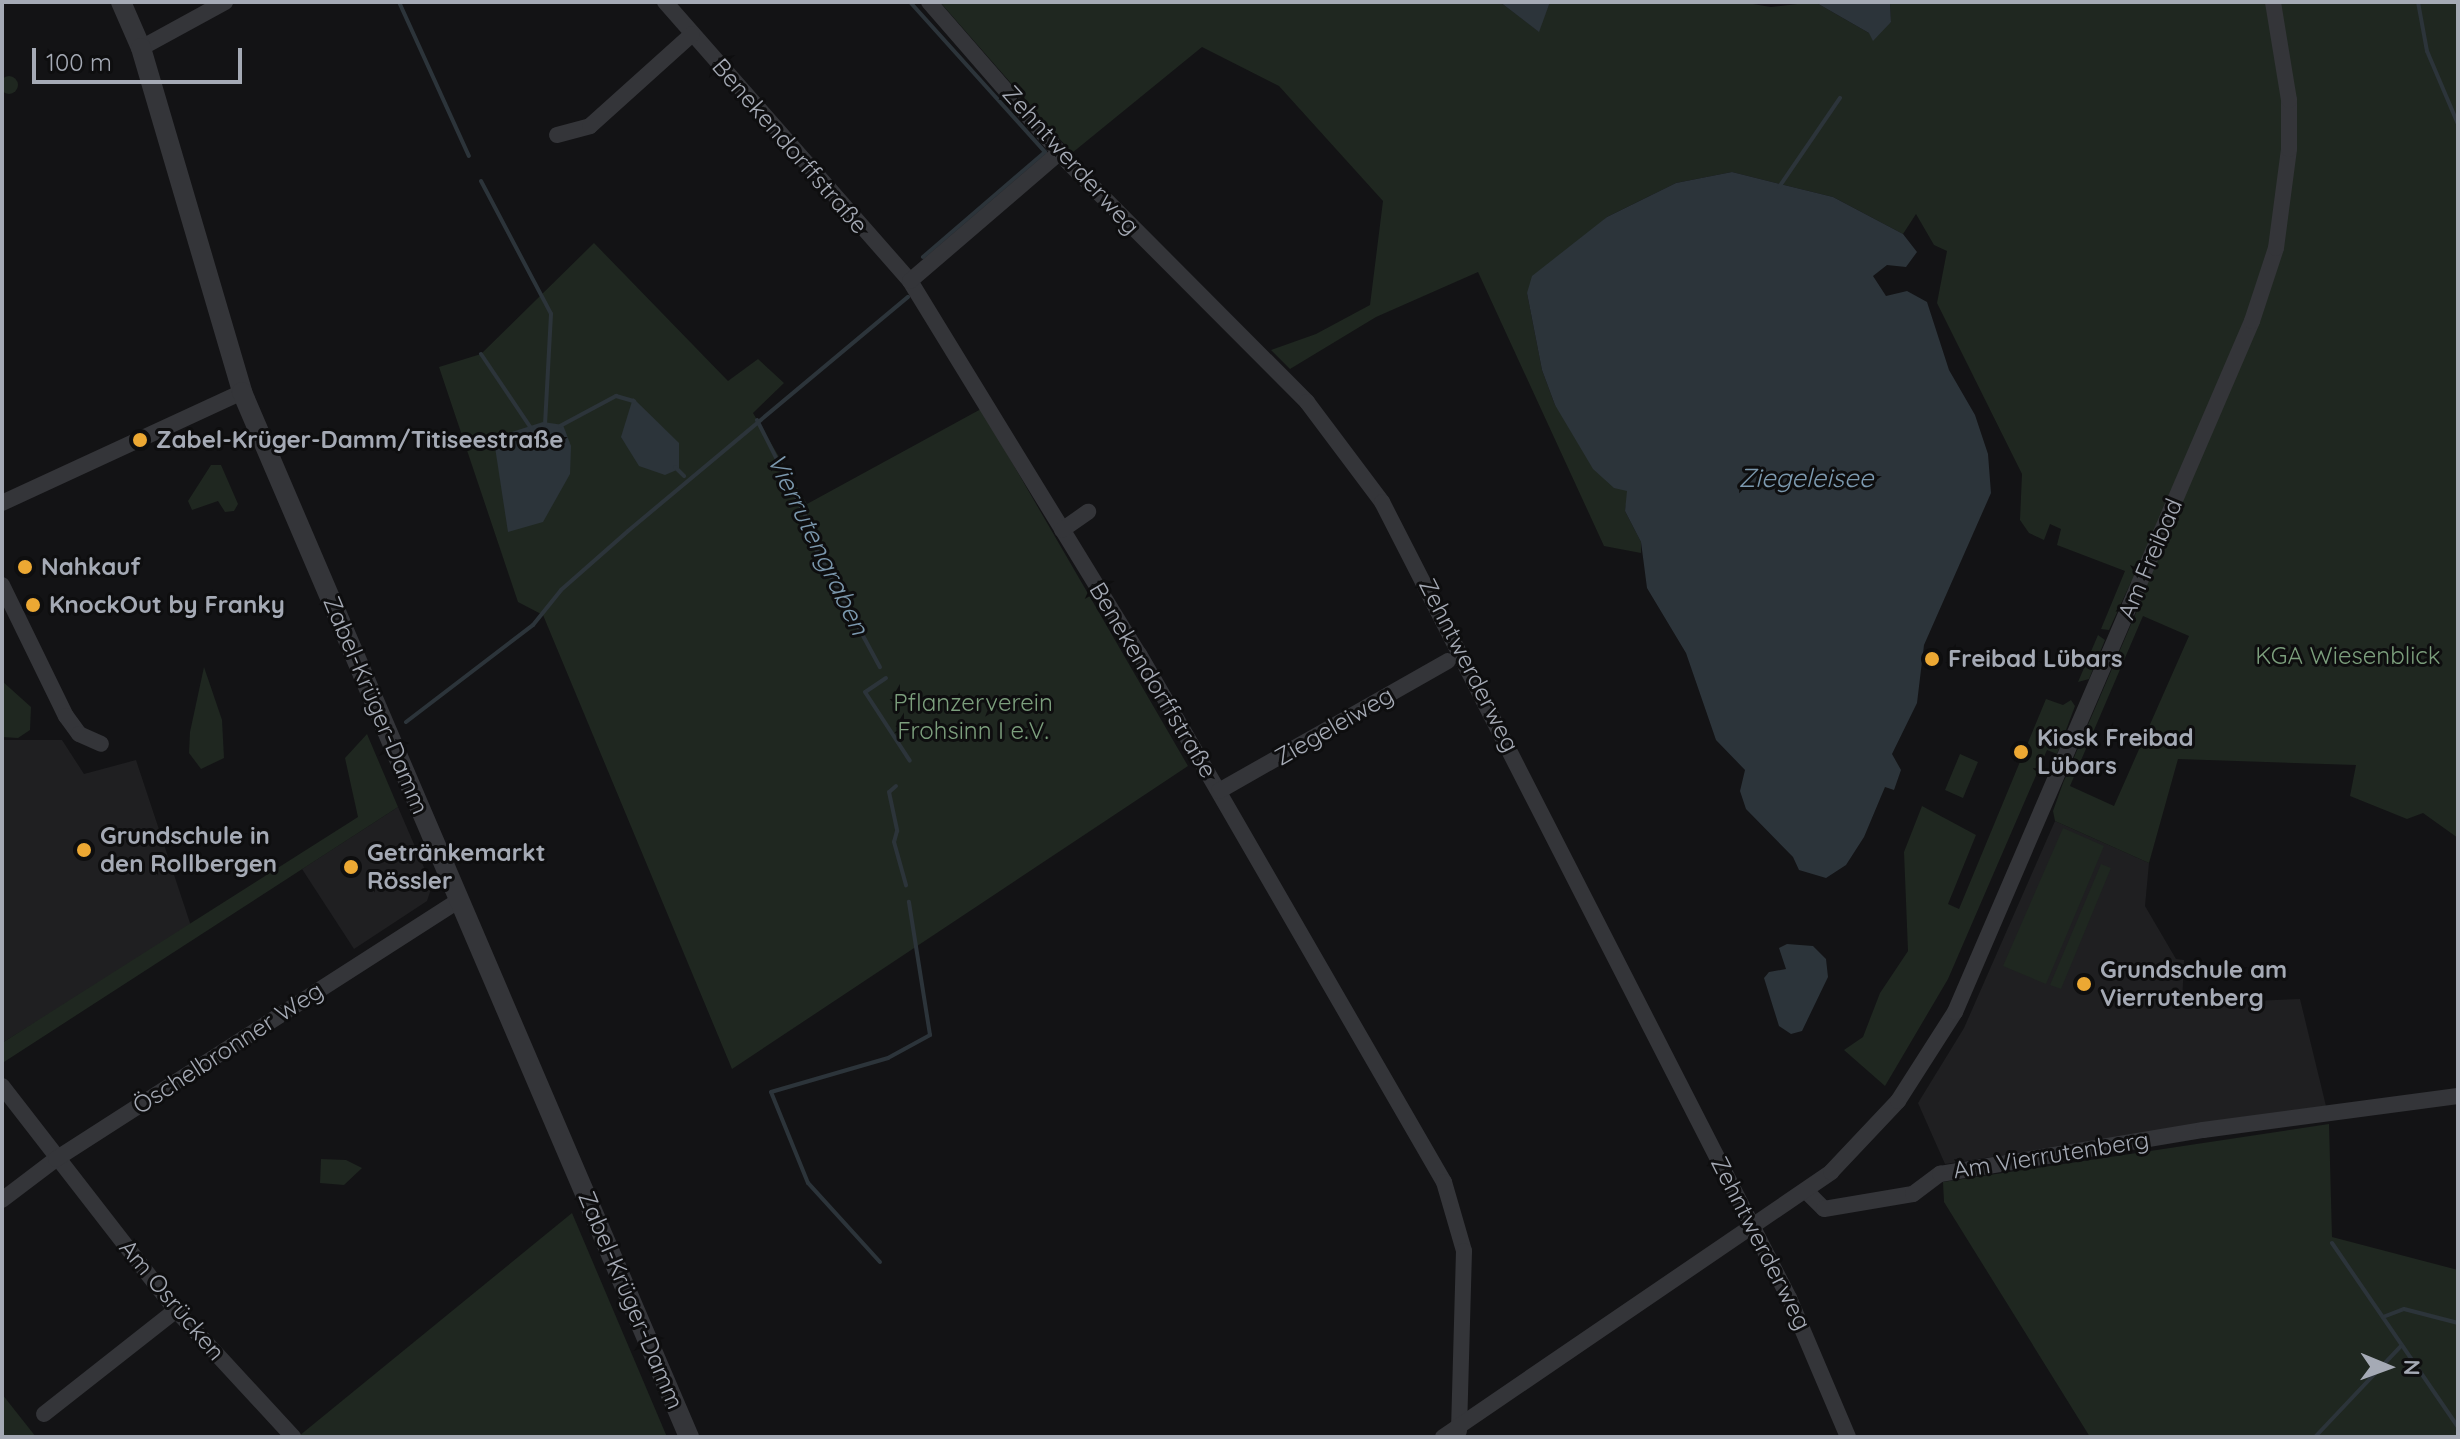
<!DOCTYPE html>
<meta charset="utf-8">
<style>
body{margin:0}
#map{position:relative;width:2460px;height:1439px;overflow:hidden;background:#131315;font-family:Quicksand,sans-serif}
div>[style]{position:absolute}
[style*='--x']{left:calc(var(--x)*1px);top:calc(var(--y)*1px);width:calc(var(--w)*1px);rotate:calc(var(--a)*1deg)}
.built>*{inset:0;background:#1f1f21}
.green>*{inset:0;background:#1f2720}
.round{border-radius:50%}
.water>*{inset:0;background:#2c343a}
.stream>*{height:4px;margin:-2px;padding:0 2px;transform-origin:2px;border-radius:2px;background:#2c343a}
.minor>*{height:16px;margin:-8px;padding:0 8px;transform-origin:8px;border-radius:8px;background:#343539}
.tertiary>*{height:20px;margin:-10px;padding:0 10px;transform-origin:10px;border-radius:10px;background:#343539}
.dots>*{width:22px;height:22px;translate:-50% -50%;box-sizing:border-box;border:4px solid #0e0e0f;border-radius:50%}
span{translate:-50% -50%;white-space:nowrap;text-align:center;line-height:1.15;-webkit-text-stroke:6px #0e0e0f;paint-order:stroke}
.street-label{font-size:24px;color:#a5aab5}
.poi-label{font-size:24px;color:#a5aab5;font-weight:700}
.left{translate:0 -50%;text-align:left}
.park-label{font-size:24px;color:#7c9f7d}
.water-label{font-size:26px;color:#7c99af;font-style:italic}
.frame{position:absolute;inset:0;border:4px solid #a5aab5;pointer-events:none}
.north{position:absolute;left:2348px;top:1327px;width:80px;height:80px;-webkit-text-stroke:6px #0e0e0f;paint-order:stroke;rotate:91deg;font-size:22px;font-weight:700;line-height:32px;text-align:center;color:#a5aab5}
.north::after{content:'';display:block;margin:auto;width:28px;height:36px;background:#a5aab5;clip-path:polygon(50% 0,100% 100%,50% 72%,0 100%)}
.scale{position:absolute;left:32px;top:48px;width:210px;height:36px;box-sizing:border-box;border:4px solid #a5aab5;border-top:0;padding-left:10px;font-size:24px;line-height:28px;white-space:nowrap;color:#a5aab5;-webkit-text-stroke:6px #0e0e0f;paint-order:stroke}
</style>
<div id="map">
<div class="built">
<i style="clip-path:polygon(2px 740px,62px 740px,84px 774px,136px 760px,191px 926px,2px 1043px)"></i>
<i style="clip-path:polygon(398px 807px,432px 886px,427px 901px,354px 949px,302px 869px)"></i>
<i style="clip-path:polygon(2055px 821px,2149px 863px,2145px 906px,2176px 959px,2184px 960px,2182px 1004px,2300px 999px,2326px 1106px,1945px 1164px,1918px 1103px,1964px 1028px)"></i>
</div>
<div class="green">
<i style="clip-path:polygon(evenodd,940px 2px,1500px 2px,1538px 31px,1550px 2px,1741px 2px,1771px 7px,1815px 2px,1869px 33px,1891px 22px,1890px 2px,2458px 2px,2458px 838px,2423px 813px,2407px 819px,2350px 796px,2356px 765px,2178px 759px,2149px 863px,2055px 821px,2053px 811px,2063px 783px,2141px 601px,2131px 582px,2109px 630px,2101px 629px,2125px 571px,2057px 545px,2061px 529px,2050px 524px,2044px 540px,2029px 533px,2020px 520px,2022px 474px,1937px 303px,1947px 251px,1934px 245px,1916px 214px,1903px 234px,1833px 197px,1732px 172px,1676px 183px,1607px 217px,1527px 293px,1542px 370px,1555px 405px,1628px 492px,1625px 511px,1641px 542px,1641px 553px,1604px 546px,1478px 272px,1376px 317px,1290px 369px,1271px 350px,1316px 334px,1370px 305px,1383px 201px,1279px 86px,1202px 47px,1072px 153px,940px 2px,2143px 616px,2189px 636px,2114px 806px,2070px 786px,2143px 616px)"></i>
<i class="round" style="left:0;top:76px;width:18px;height:18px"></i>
<i style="clip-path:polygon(594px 243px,728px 381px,758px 359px,784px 383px,753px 413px,807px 504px,981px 409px,1188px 766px,732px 1069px,543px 615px,518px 602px,439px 367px,481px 354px)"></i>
<i style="clip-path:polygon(211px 465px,221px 465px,238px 504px,234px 511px,225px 512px,218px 501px,192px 510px,188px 501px)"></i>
<i style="clip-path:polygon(2098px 635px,2105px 640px,2089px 679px,2078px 682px)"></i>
<i style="clip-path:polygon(204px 667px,222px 720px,224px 758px,201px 769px,189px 753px,190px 732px)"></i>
<i style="clip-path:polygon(2px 681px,31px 707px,30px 730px,18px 738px,2px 737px)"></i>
<i style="clip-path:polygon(2046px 699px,2063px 705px,2071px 700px,2075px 706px,2057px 754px,2047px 750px,1948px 979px,1885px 1086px,1844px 1050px,1863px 1037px,1880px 993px,1908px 951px,1904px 852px,1922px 806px,1976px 835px,1948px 904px,1959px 909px)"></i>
<i style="clip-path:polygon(367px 734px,398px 807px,4px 1062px,2px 1043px,358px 817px,345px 758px)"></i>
<i style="clip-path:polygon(1960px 754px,1978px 762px,1963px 798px,1945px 790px)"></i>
<i style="clip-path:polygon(2063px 828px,2104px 846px,2046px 984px,2003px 966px)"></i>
<i style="clip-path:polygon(2101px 864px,2111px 868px,2061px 989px,2050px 985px)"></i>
<i style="clip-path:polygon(2329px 1124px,2332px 1237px,2458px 1270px,2458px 1437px,2090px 1437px,1944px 1202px,1943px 1182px)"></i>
<i style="clip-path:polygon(321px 1159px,346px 1160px,362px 1168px,344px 1185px,320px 1183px)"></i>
<i style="clip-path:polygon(572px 1213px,667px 1437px,299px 1436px)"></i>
<i style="clip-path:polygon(2px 1394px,36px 1437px,2px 1437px)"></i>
</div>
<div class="water">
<i style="clip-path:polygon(1500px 2px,1550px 2px,1539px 32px)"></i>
<i style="clip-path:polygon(1815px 2px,1890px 2px,1891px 22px,1873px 41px,1869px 33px)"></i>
<i style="clip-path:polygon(1732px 172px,1833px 197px,1903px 234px,1917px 252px,1906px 267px,1887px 265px,1873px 276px,1886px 296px,1907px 291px,1927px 302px,1949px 370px,1975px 415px,1988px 454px,1991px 493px,1924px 645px,1917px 703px,1892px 754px,1901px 770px,1894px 790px,1885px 787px,1864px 837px,1846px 865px,1826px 878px,1799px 870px,1793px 857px,1746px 809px,1740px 791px,1745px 770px,1716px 740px,1686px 653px,1647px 588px,1641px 542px,1625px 511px,1627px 491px,1614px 488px,1593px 469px,1555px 405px,1542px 370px,1527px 293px,1532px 276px,1607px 217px,1676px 183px)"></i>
<i style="clip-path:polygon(633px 398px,679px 443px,679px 469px,665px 475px,639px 466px,621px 437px)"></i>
<i style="clip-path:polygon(543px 422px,563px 425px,571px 446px,570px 474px,543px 522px,508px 532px,495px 447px,499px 436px)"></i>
<i style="clip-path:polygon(1787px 944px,1813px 946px,1826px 959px,1828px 977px,1802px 1031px,1791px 1034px,1779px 1026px,1764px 978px,1769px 972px,1786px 969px,1779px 948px)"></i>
</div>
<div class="stream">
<i style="--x:399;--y:2;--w:169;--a:65.6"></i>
<i style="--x:910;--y:2;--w:202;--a:48"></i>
<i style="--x:1045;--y:152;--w:161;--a:139.3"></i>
<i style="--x:2418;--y:2;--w:50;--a:79.6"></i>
<i style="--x:2427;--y:51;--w:79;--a:67"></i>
<i style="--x:481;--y:181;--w:150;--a:62.2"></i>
<i style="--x:551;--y:314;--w:111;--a:93.1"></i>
<i style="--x:1779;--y:187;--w:108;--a:-55.6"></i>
<i style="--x:481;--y:354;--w:93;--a:56"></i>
<i style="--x:757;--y:420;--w:113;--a:63.2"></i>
<i style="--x:808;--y:521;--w:6;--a:162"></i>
<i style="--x:802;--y:523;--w:164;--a:61.6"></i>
<i style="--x:560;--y:426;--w:64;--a:-28.2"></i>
<i style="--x:616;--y:396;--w:19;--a:16"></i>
<i style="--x:675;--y:467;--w:13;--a:45"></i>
<i style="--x:886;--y:678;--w:25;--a:146"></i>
<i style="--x:865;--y:692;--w:82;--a:56.9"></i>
<i style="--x:406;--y:722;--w:160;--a:-37.4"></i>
<i style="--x:533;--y:625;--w:45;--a:-51.3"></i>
<i style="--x:561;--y:590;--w:89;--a:-41.4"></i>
<i style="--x:628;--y:531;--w:365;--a:-39.9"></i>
<i style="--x:896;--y:786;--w:9;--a:139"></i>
<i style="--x:889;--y:792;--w:40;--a:78"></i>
<i style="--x:897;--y:831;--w:11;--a:105"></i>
<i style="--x:894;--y:842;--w:45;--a:74.4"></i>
<i style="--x:2332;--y:1243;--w:223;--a:55.6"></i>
<i style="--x:880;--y:1262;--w:107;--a:-132.3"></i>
<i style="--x:808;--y:1183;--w:98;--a:-112.1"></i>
<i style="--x:771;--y:1092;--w:122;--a:-16.2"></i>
<i style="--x:888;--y:1058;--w:48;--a:-28.7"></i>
<i style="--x:930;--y:1035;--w:135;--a:-99"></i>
<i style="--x:2383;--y:1317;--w:22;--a:-21"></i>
<i style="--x:2404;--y:1309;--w:56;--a:14.5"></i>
<i style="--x:2315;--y:1437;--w:125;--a:-46.6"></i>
</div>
<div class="minor">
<i style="--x:665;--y:2;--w:371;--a:48.7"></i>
<i style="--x:910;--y:281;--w:438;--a:58.5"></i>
<i style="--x:1139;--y:654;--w:610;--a:59.99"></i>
<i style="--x:1444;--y:1182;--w:72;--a:73.8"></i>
<i style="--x:1464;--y:1251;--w:180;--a:91.6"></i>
<i style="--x:929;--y:2;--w:212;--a:49"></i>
<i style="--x:1068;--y:162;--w:339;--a:45.1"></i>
<i style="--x:1307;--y:402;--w:125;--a:53.1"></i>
<i style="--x:1382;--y:502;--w:894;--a:62.92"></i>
<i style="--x:1789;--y:1298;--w:151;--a:67"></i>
<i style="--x:141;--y:48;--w:96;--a:-28.7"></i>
<i style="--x:557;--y:135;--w:34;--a:-15"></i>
<i style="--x:590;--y:126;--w:137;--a:-42"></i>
<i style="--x:910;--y:281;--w:198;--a:-40.7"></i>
<i style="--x:2;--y:503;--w:264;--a:-24.8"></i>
<i style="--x:1062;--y:530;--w:32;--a:-35"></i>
<i style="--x:2;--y:585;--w:146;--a:64"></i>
<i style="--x:66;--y:716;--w:22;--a:54"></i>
<i style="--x:79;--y:734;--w:24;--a:24"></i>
<i style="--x:1219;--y:791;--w:263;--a:-29.6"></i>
<i style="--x:2;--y:1086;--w:284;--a:52.2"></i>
<i style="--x:176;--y:1310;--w:173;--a:47.3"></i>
<i style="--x:1806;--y:1191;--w:25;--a:45"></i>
<i style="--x:1824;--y:1209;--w:90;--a:-9.6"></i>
<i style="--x:1913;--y:1194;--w:34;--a:-37"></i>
<i style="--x:1940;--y:1174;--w:267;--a:-9.5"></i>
<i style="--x:2203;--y:1130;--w:257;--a:-7.6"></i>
<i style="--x:2;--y:1200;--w:68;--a:-37.2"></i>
<i style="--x:56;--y:1159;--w:478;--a:-32.7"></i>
<i style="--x:44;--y:1414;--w:168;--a:-38.2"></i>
<i style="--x:1443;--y:1437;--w:470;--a:-34.3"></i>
<i style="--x:1831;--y:1172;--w:98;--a:-46.7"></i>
<i style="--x:1898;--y:1101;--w:106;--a:-57.4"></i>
<i style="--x:1955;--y:1012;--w:752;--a:-66.74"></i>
<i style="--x:2252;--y:321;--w:77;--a:-71.8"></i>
<i style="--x:2276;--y:248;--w:100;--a:-82.5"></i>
<i style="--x:2289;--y:149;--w:49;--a:-90"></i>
<i style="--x:2289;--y:100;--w:99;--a:-99.3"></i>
</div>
<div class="tertiary">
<i style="--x:121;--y:2;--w:50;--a:66.5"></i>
<i style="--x:141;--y:48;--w:359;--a:73.6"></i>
<i style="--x:242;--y:392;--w:1137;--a:66.84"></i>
</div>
<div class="dots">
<i style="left:140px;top:440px;background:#eca833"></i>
<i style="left:25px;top:567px;background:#eca833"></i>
<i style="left:33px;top:605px;background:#eca833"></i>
<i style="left:1932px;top:659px;background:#eca833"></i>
<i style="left:2021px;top:752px;background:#eca833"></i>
<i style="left:84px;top:850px;background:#eca833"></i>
<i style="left:351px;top:867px;background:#eca833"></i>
<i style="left:2084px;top:984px;background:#eca833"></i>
</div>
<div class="street-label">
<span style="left:790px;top:146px;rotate:49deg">Benekendorffstraße</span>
<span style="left:1071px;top:160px;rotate:48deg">Zehntwerderweg</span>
<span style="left:2150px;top:559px;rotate:-67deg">Am Freibad</span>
<span style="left:1469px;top:665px;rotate:63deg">Zehntwerderweg</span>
<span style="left:1153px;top:680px;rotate:59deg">Benekendorffstraße</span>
<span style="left:376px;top:705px;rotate:67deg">Zabel-Krüger-Damm</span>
<span style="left:1334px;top:726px;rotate:-30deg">Ziegeleiweg</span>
<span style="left:228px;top:1048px;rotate:-33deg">Öschelbronner Weg</span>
<span style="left:2051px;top:1155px;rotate:-9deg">Am Vierrutenberg</span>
<span style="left:1761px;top:1243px;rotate:63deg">Zehntwerderweg</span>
<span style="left:172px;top:1300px;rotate:50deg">Am Osrücken</span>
<span style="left:631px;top:1300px;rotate:67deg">Zabel-Krüger-Damm</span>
</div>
<div class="poi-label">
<span class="left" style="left:156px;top:440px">Zabel-Krüger-Damm/Titiseestraße</span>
<span class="left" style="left:41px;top:567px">Nahkauf</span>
<span class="left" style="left:49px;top:605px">KnockOut by Franky</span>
<span class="left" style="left:1948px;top:659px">Freibad Lübars</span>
<span class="left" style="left:2037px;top:752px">Kiosk Freibad<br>Lübars</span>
<span class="left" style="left:100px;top:850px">Grundschule in<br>den Rollbergen</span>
<span class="left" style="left:367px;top:867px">Getränkemarkt<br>Rössler</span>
<span class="left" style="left:2100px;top:984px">Grundschule am<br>Vierrutenberg</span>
</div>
<div class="park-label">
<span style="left:2348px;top:656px">KGA Wiesenblick</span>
<span style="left:973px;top:717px">Pflanzerverein<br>Frohsinn I e.V.</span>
</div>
<div class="water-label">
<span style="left:1806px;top:478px">Ziegeleisee</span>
<span style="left:818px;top:544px;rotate:64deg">Vierrutengraben</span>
</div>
<div class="frame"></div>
<div class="north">N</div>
<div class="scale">100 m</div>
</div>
